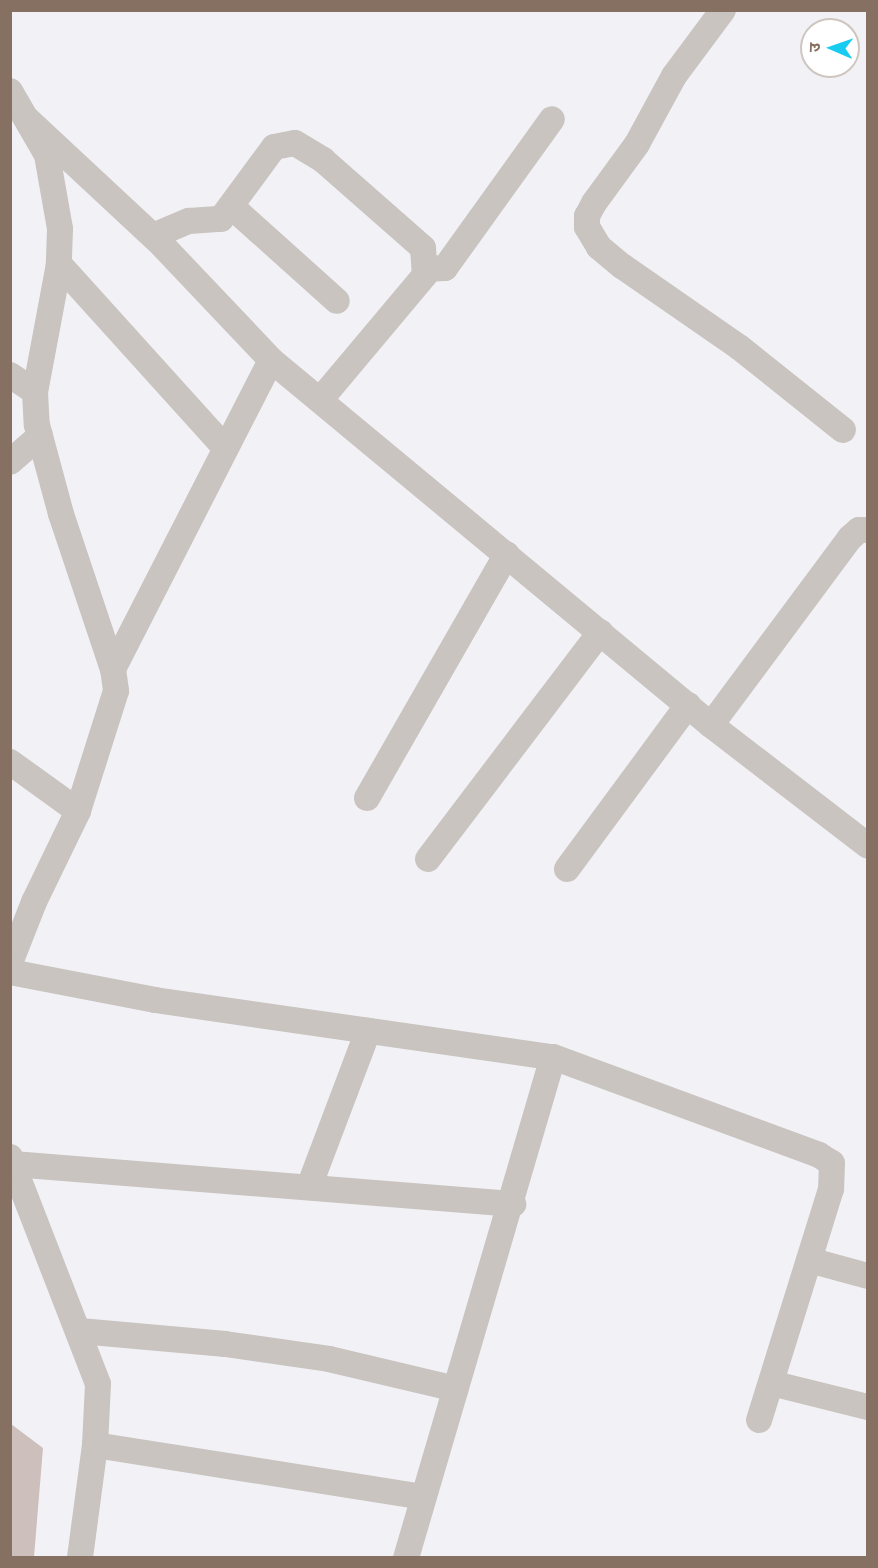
<!DOCTYPE html>
<meta charset="utf-8">
<style>
body{margin:0}
#map{position:relative;width:878px;height:1568px;overflow:hidden;background:#f2f2f6;font-family:"Noto Sans","Noto Sans Devanagari",sans-serif}
div>[style]{position:absolute}
[style*='--x']{left:calc(var(--x)*1px);top:calc(var(--y)*1px);width:calc(var(--w)*1px);rotate:calc(var(--a)*1deg)}
.water>*{inset:0;background:#cdc0bc}
.street>*{height:26px;margin:-13px;padding:0 13px;transform-origin:13px;border-radius:13px;background:#c9c4c0}
span{translate:-50% -50%;white-space:nowrap;text-align:center;line-height:1.15;-webkit-text-stroke:6px #fff;paint-order:stroke}
.frame{position:absolute;inset:0;border:12px solid #857062;pointer-events:none}
.north{position:absolute;left:800px;top:18px;width:60px;height:60px;box-sizing:border-box;background:#fff;border:2px solid #cec6c0;border-radius:50%;rotate:272deg;font-size:16px;font-weight:700;line-height:24px;text-align:center;color:#857062}
.north::after{content:'';display:block;margin:auto;width:21px;height:27px;background:#18cbf0;clip-path:polygon(50% 0,100% 100%,50% 72%,0 100%)}
</style>
<div id="map">
<div class="water">
<i style="clip-path:polygon(11px 1424px,43px 1448px,34px 1557px,11px 1557px)"></i>
</div>
<div class="street">
<i style="--x:723;--y:10;--w:82;--a:126.6"></i>
<i style="--x:674;--y:76;--w:77;--a:118.6"></i>
<i style="--x:637;--y:144;--w:73;--a:126.1"></i>
<i style="--x:594;--y:203;--w:15;--a:118"></i>
<i style="--x:587;--y:216;--w:11;--a:90"></i>
<i style="--x:587;--y:227;--w:23;--a:59"></i>
<i style="--x:599;--y:247;--w:30;--a:40"></i>
<i style="--x:622;--y:266;--w:142;--a:34.7"></i>
<i style="--x:739;--y:347;--w:133;--a:38.6"></i>
<i style="--x:10;--y:91;--w:74;--a:60"></i>
<i style="--x:47;--y:155;--w:75;--a:80"></i>
<i style="--x:60;--y:229;--w:35;--a:92"></i>
<i style="--x:59;--y:264;--w:130;--a:100.6"></i>
<i style="--x:35;--y:392;--w:33;--a:87"></i>
<i style="--x:37;--y:425;--w:92;--a:74.9"></i>
<i style="--x:61;--y:514;--w:163;--a:71.5"></i>
<i style="--x:113;--y:669;--w:22;--a:82"></i>
<i style="--x:116;--y:691;--w:126;--a:107.6"></i>
<i style="--x:78;--y:811;--w:101;--a:115.8"></i>
<i style="--x:34;--y:902;--w:66;--a:111.5"></i>
<i style="--x:27;--y:119;--w:186;--a:43"></i>
<i style="--x:163;--y:246;--w:157;--a:46.5"></i>
<i style="--x:271;--y:360;--w:572;--a:39.68"></i>
<i style="--x:711;--y:725;--w:198;--a:37.6"></i>
<i style="--x:231;--y:206;--w:142;--a:41.9"></i>
<i style="--x:153;--y:236;--w:39;--a:-23"></i>
<i style="--x:189;--y:221;--w:32;--a:-4"></i>
<i style="--x:221;--y:219;--w:89;--a:-53.6"></i>
<i style="--x:274;--y:147;--w:21;--a:-11"></i>
<i style="--x:295;--y:143;--w:33;--a:31"></i>
<i style="--x:323;--y:160;--w:133;--a:41.3"></i>
<i style="--x:423;--y:248;--w:27;--a:86"></i>
<i style="--x:425;--y:275;--w:163;--a:130"></i>
<i style="--x:59;--y:264;--w:248;--a:47.9"></i>
<i style="--x:426;--y:269;--w:19;--a:-3"></i>
<i style="--x:445;--y:268;--w:183;--a:-54.3"></i>
<i style="--x:10;--y:375;--w:30;--a:34"></i>
<i style="--x:10;--y:462;--w:40;--a:-41"></i>
<i style="--x:113;--y:669;--w:347;--a:-62.9"></i>
<i style="--x:711;--y:725;--w:233;--a:-53.4"></i>
<i style="--x:850;--y:538;--w:12;--a:-42"></i>
<i style="--x:859;--y:530;--w:9;--a:0"></i>
<i style="--x:10;--y:762;--w:84;--a:35.8"></i>
<i style="--x:367;--y:798;--w:281;--a:-60.2"></i>
<i style="--x:428;--y:859;--w:285;--a:-52.8"></i>
<i style="--x:567;--y:869;--w:204;--a:-53.6"></i>
<i style="--x:10;--y:972;--w:148;--a:10.9"></i>
<i style="--x:155;--y:1000;--w:402;--a:8.2"></i>
<i style="--x:553;--y:1057;--w:522;--a:106.35"></i>
<i style="--x:553;--y:1057;--w:283;--a:20.2"></i>
<i style="--x:819;--y:1155;--w:15;--a:32"></i>
<i style="--x:832;--y:1163;--w:26;--a:92"></i>
<i style="--x:831;--y:1189;--w:242;--a:107.3"></i>
<i style="--x:10;--y:1157;--w:243;--a:68.8"></i>
<i style="--x:98;--y:1384;--w:61;--a:92.8"></i>
<i style="--x:95;--y:1445;--w:114;--a:97.6"></i>
<i style="--x:13;--y:1164;--w:502;--a:4.57"></i>
<i style="--x:309;--y:1187;--w:167;--a:-69.3"></i>
<i style="--x:809;--y:1260;--w:61;--a:15.2"></i>
<i style="--x:80;--y:1331;--w:146;--a:5.1"></i>
<i style="--x:225;--y:1344;--w:105;--a:8.2"></i>
<i style="--x:329;--y:1359;--w:130;--a:13.3"></i>
<i style="--x:771;--y:1383;--w:100;--a:13.9"></i>
<i style="--x:95;--y:1445;--w:331;--a:9"></i>
</div>
<div class="frame"></div>
<div class="north">उ</div>
</div>
